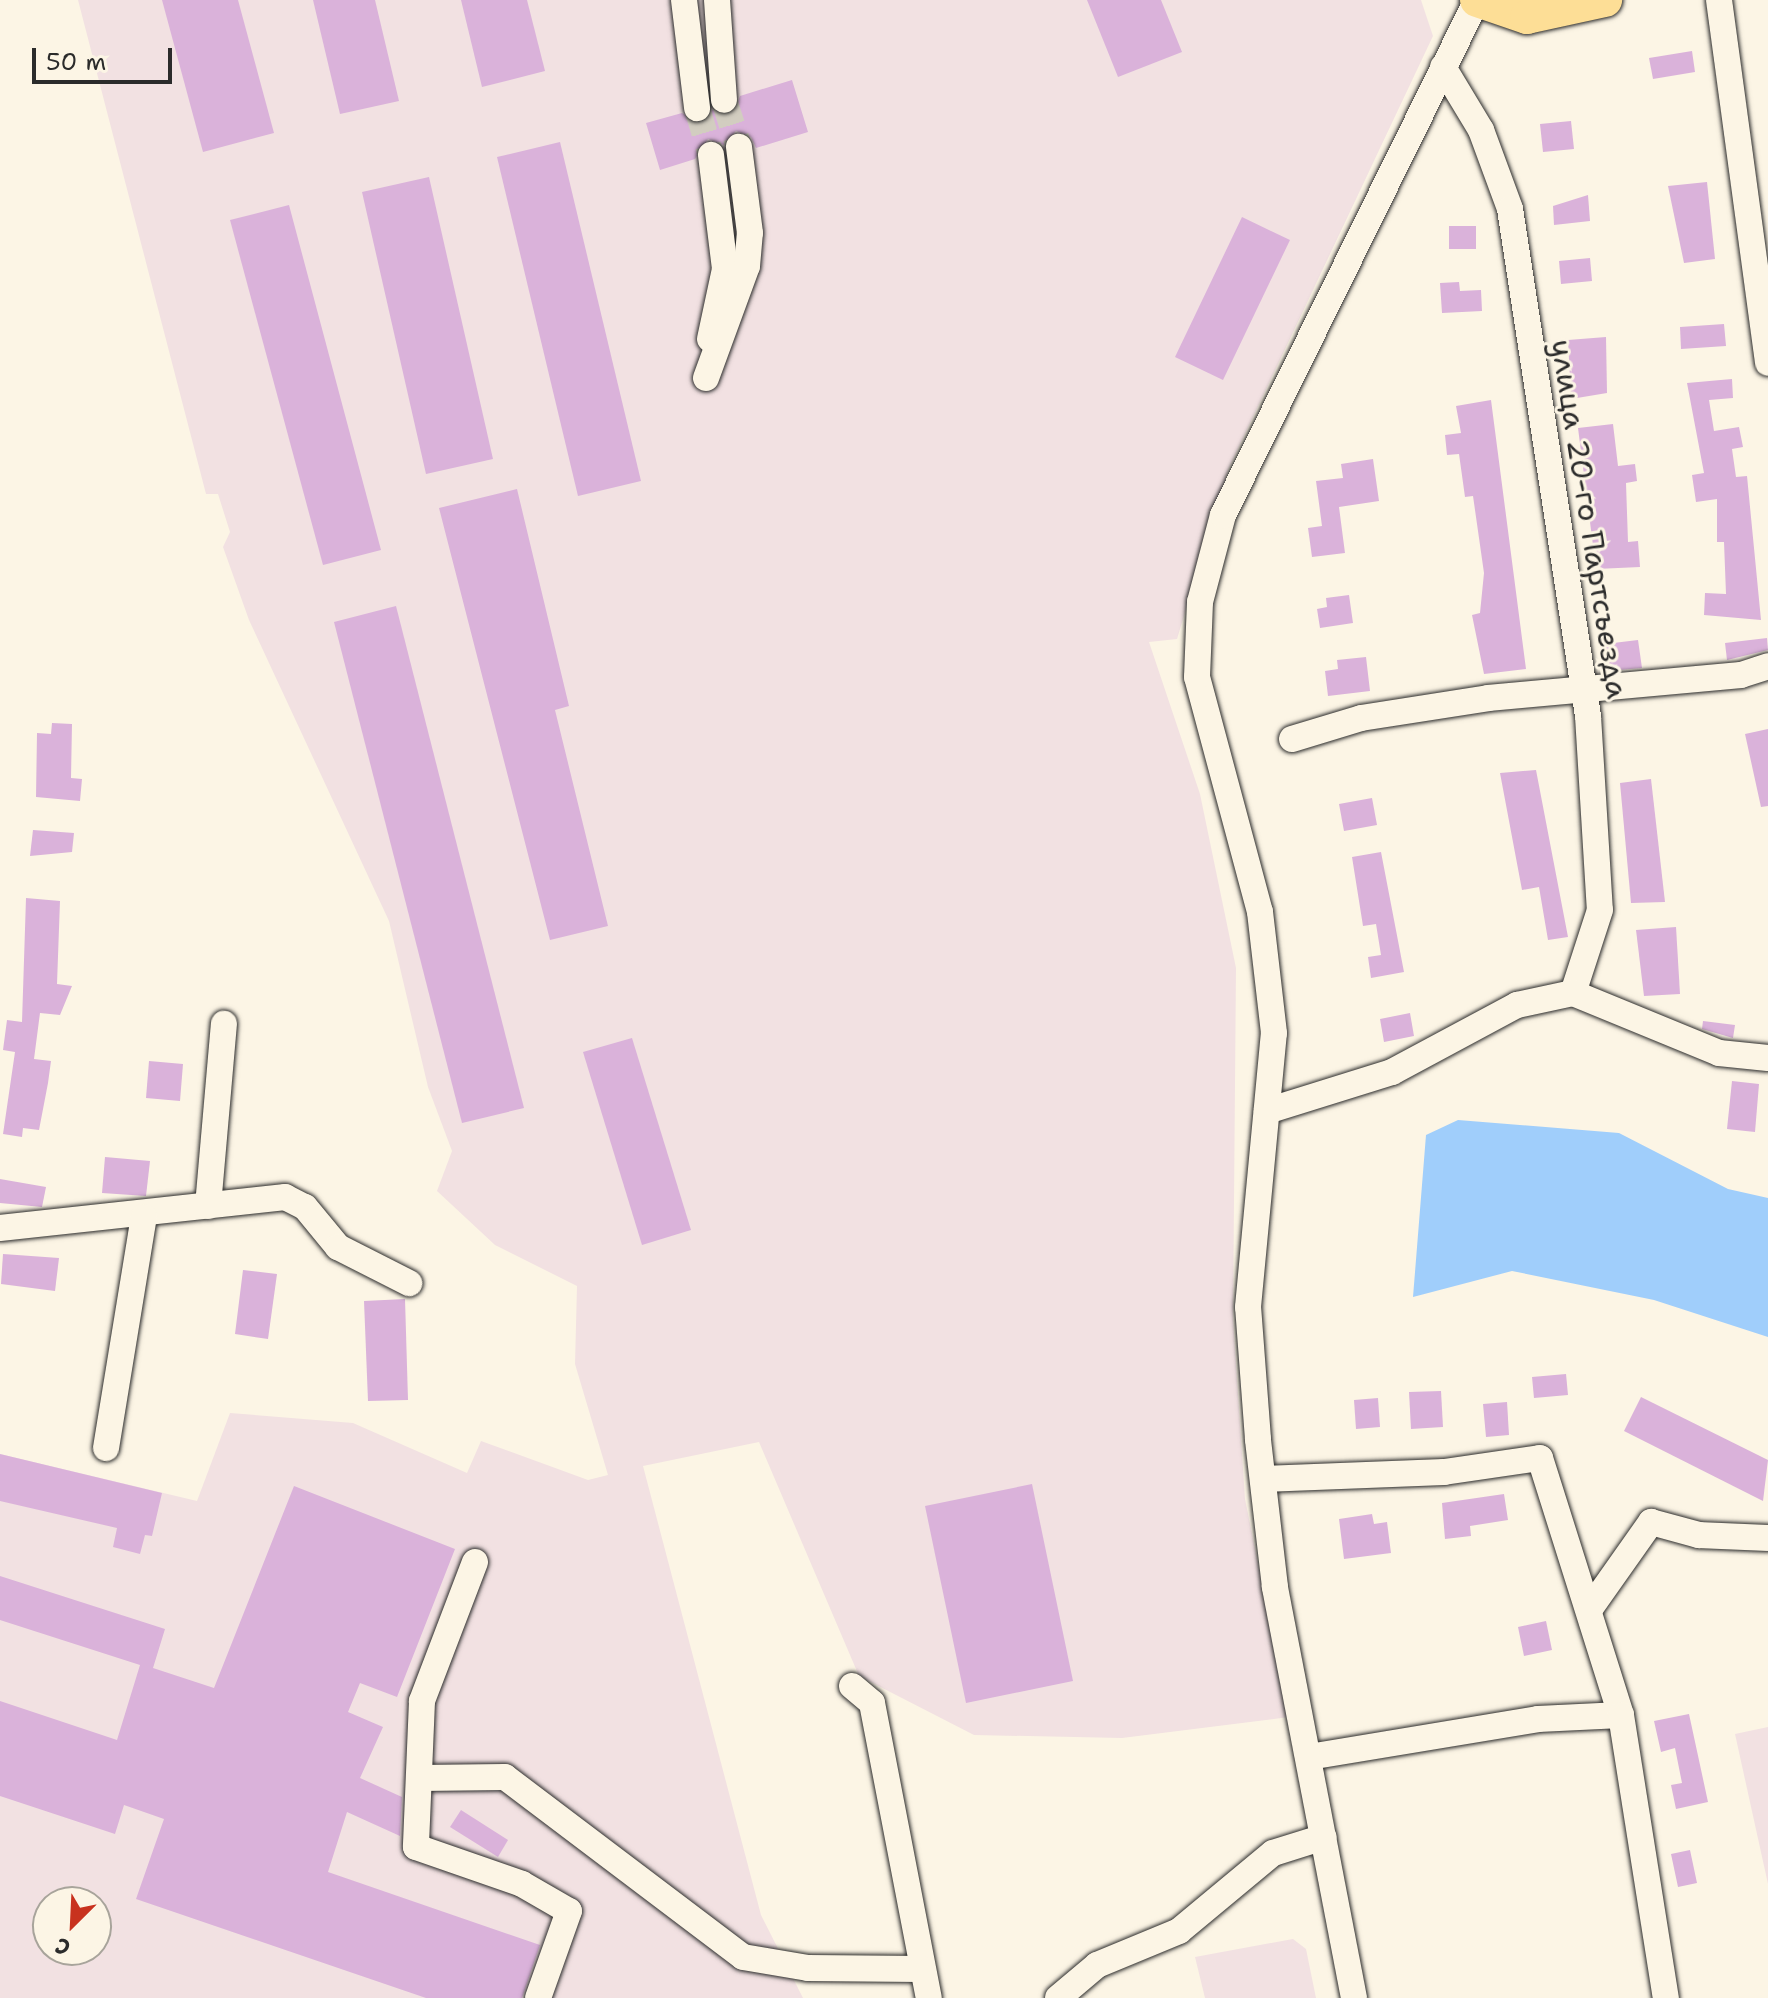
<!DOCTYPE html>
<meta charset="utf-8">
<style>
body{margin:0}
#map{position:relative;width:1768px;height:1998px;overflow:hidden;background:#fcf5e5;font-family:"Shantell Sans",sans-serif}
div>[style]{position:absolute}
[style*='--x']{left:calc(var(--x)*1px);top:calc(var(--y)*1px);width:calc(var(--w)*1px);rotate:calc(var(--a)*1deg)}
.built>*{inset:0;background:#f2e1e2}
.water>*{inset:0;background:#a0cefb}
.building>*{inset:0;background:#dab2da}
.minor-tunnel>*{height:26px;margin-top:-13px;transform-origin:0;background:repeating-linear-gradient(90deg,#d2cdc0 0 26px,transparent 0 39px)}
.roads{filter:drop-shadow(0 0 2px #2b2b2b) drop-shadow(0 0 2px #2b2b2b)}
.minor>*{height:26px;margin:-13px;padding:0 13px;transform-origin:13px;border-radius:13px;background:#fcf5e5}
.major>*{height:34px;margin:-17px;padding:0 17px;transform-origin:17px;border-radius:17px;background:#fdde96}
span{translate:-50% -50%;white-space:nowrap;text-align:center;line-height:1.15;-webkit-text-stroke:6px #fcf5e5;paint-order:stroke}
.street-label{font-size:30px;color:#2b2b2b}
.north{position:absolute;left:32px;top:1886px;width:80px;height:80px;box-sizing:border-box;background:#fcf5e5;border:2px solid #a8a49b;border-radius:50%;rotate:204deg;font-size:22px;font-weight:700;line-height:32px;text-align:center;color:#2b2b2b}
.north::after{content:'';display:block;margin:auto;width:28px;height:36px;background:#c8321e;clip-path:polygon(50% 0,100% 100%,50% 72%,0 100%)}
.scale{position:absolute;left:32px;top:48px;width:140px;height:36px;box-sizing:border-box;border:4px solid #2b2b2b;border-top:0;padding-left:10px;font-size:24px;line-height:28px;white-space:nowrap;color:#2b2b2b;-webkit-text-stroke:6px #fcf5e5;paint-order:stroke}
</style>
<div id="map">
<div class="built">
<i style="clip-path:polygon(evenodd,78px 0,1421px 0,1433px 36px,1228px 470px,1177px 639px,1149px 642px,1200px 794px,1236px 968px,1233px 1319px,1245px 1499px,1289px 1717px,1122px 1738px,974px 1735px,859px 1676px,759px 1442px,643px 1466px,761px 1915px,803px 1998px,0 1998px,0 1454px,197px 1501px,230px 1413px,353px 1423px,467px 1473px,481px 1441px,588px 1480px,608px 1475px,575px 1364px,577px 1286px,495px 1245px,437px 1191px,452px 1151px,428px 1087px,389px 921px,249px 620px,223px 547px,230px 532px,218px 494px,206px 494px,78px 0,48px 1902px,96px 1902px,96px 1950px,48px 1950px,48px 1902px)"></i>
<i style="clip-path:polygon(1768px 1727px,1768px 1884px,1735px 1734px)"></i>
<i style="clip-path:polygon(1293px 1939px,1306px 1949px,1316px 1998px,1205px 1998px,1195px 1957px)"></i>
</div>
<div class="water">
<i style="clip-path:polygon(1458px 1120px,1619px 1133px,1728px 1189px,1768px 1198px,1768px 1337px,1654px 1300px,1512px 1271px,1413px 1297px,1426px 1135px)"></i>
</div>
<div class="building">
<i style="clip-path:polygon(162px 0,238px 0,274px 133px,203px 152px)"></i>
<i style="clip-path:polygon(313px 0,375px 0,399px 101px,340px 114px)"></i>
<i style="clip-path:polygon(461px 0,527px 0,545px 71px,482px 87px)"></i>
<i style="clip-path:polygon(1087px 0,1161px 0,1182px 52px,1118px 77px)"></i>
<i style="clip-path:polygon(1692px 51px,1695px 72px,1653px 79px,1649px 58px)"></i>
<i style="clip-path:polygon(792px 80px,808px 132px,756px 148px,751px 137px,736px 131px,724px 145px,708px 139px,695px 159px,660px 170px,646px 123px,682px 113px,700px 124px,712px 110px,734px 113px,740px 96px)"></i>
<i style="clip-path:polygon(1571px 121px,1574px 149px,1543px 152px,1540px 124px)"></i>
<i style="clip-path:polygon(560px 142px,641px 481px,578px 496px,497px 157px)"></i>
<i style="clip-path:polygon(429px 177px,493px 459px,426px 474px,362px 192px)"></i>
<i style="clip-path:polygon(1707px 182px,1715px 259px,1684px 263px,1668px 186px)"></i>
<i style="clip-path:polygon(1588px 195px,1590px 221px,1554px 225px,1553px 206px)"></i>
<i style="clip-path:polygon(289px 205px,381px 550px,323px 565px,230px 220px)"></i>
<i style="clip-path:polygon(1242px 217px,1290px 240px,1223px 380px,1175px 357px)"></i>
<i style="clip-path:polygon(1449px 226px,1476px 226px,1476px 249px,1449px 249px)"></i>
<i style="clip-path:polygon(1590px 258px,1592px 281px,1561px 284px,1559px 261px)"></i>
<i style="clip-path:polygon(1459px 282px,1460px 291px,1481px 290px,1482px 311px,1442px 313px,1440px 283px)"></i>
<i style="clip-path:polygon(1724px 324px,1726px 346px,1681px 349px,1680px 327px)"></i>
<i style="clip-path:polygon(1606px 337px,1607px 393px,1571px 399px,1568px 340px)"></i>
<i style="clip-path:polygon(1732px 379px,1733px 398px,1709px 400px,1714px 431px,1739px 427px,1743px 447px,1732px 449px,1736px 477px,1747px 476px,1761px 620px,1704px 615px,1705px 593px,1726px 594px,1724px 542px,1717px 542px,1717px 499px,1696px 502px,1692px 475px,1704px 473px,1687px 383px)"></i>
<i style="clip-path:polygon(1491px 400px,1526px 669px,1484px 674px,1472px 615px,1480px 613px,1484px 573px,1473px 496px,1465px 497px,1459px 454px,1447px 455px,1445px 435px,1461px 433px,1456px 406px)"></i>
<i style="clip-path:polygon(1613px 424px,1618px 466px,1635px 464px,1637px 481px,1626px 483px,1628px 542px,1638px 541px,1640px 567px,1596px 569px,1578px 428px)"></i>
<i style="clip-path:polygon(1373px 459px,1379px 501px,1339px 507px,1345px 553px,1312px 557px,1308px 528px,1322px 526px,1316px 481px,1343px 478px,1341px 464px)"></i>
<i style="clip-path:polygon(517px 489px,569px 706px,555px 710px,608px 926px,550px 940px,439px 508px)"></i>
<i style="clip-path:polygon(1349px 595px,1353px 623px,1320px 628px,1317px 609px,1327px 607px,1326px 598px)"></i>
<i style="clip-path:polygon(396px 606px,524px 1108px,462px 1123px,334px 622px)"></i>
<i style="clip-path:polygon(1767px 638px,1768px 650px,1727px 660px,1725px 643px)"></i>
<i style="clip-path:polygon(1638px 640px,1642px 668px,1608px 671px,1605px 644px)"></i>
<i style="clip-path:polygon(1366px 657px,1370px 691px,1328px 696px,1325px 671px,1338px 669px,1337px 660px)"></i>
<i style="clip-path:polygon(52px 723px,72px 724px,71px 778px,82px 779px,80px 801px,36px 797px,37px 733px,51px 734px)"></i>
<i style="clip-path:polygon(1768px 729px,1768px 806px,1761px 807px,1745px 734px)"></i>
<i style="clip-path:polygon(1536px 770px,1568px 937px,1548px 940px,1539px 887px,1522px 890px,1500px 773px)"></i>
<i style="clip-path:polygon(1651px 779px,1665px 902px,1631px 903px,1620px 783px)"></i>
<i style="clip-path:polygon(1372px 798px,1377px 825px,1344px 831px,1339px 804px)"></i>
<i style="clip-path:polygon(33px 830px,74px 833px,72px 852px,30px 856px)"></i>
<i style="clip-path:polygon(1381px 852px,1404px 972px,1371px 978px,1368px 957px,1381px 955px,1376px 924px,1363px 926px,1352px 857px)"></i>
<i style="clip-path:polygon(26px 898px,60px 901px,57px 984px,72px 986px,60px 1015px,40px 1013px,34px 1059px,51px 1061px,48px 1083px,39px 1130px,23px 1128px,22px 1137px,3px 1134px,15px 1052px,3px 1050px,7px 1020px,22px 1022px)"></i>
<i style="clip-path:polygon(1676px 927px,1680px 994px,1644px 996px,1636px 930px)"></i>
<i style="clip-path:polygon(1410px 1013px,1414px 1036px,1384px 1042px,1380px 1019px)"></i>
<i style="clip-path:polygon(1703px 1021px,1735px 1025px,1733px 1038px,1702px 1029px)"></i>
<i style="clip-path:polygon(632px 1038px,691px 1230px,642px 1245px,583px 1052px)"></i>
<i style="clip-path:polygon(149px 1061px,183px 1064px,180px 1101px,146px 1098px)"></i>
<i style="clip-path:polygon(1732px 1081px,1759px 1084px,1755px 1132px,1727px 1129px)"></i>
<i style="clip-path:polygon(105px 1157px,150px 1161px,146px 1196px,102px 1193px)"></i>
<i style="clip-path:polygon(0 1179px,46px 1187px,42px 1207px,0 1203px)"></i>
<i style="clip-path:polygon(3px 1254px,59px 1258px,55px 1291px,1px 1284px)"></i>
<i style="clip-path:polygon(243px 1270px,277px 1274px,268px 1339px,235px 1334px)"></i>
<i style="clip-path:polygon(405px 1299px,408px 1400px,368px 1401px,364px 1301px)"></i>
<i style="clip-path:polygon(1566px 1374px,1568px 1395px,1534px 1398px,1532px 1377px)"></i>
<i style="clip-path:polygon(1441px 1391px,1443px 1427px,1411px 1429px,1409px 1392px)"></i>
<i style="clip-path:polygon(1641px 1397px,1768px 1460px,1763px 1501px,1624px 1431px)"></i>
<i style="clip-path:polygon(1378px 1398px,1380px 1427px,1356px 1429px,1354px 1400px)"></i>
<i style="clip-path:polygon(1507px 1402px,1509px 1435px,1486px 1437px,1483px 1404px)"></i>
<i style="clip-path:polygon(0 1454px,162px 1493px,152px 1536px,145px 1535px,140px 1554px,113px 1547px,117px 1528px,0 1501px)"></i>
<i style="clip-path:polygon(1032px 1484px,1073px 1681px,966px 1703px,925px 1506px)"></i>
<i style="clip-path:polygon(294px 1486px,455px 1549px,397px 1697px,360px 1683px,348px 1712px,383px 1727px,360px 1778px,402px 1797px,400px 1836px,347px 1812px,328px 1872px,540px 1945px,522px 1998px,426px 1998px,136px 1899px,164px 1819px,124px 1805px,115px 1834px,0 1796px,0 1701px,117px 1740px,140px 1665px,0 1620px,0 1576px,165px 1629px,153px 1668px,214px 1688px)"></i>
<i style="clip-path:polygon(1504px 1494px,1508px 1520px,1470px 1526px,1471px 1536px,1445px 1539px,1442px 1503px)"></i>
<i style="clip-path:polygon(1372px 1514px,1374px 1524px,1387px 1522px,1391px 1553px,1344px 1559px,1339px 1519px)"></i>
<i style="clip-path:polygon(1546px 1621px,1552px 1650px,1524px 1656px,1518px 1627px)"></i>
<i style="clip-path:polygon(1689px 1714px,1708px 1802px,1676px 1809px,1671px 1785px,1682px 1783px,1675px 1748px,1661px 1752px,1654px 1721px)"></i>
<i style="clip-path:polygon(461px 1810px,508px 1840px,498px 1857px,450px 1827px)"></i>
<i style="clip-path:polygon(1690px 1850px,1697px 1883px,1678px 1887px,1671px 1854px)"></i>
</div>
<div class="minor-tunnel">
<i style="--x:724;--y:100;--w:49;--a:72.3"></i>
<i style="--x:697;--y:108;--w:49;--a:73.4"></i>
</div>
<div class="roads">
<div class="minor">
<i style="--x:684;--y:0;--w:109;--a:83.1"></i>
<i style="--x:717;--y:0;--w:100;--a:86"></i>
<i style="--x:1719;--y:0;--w:366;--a:82.3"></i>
<i style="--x:1443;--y:67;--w:74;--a:58.9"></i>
<i style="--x:1481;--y:130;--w:84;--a:69.8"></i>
<i style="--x:1510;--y:209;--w:513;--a:81.25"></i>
<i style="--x:1588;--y:716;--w:194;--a:86.5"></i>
<i style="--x:1600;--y:910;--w:87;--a:108"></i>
<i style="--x:710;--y:339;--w:72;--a:-77.9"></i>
<i style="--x:725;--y:269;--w:115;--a:-97"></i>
<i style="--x:706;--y:378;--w:119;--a:-69.9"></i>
<i style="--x:747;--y:266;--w:33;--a:-85"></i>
<i style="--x:750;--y:233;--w:87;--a:-97.3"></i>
<i style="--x:1292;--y:739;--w:72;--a:-16.9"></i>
<i style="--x:1361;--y:718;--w:129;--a:-8.9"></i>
<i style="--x:1488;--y:698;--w:254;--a:-5.2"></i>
<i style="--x:1741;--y:675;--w:28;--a:-18"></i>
<i style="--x:1267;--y:1111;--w:131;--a:-17.3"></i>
<i style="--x:1392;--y:1072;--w:142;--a:-28.2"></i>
<i style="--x:1517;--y:1005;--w:57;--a:-12.1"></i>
<i style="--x:1573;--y:993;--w:158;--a:22.3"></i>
<i style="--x:1719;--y:1053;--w:49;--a:5.8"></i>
<i style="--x:208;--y:1206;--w:183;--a:-85"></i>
<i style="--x:0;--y:1228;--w:287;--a:-6.2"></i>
<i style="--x:285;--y:1197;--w:22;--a:27"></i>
<i style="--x:305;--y:1207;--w:52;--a:50.5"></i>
<i style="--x:338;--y:1247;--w:80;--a:26.9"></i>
<i style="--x:106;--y:1448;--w:234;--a:-80.7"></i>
<i style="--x:1263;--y:1479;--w:181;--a:-2.2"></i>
<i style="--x:1444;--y:1472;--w:97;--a:-8.3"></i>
<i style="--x:1540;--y:1458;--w:269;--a:72.5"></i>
<i style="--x:475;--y:1562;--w:149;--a:110.9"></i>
<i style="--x:422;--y:1701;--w:146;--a:92.4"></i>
<i style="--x:416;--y:1847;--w:112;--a:19.2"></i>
<i style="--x:522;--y:1884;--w:54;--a:29.9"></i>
<i style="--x:569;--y:1911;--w:92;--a:109.6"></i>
<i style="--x:1589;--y:1610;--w:108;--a:-54.8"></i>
<i style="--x:1651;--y:1522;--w:50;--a:15.2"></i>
<i style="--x:1699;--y:1535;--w:69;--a:2.5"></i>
<i style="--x:852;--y:1686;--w:26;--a:40"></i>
<i style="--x:872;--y:1703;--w:300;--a:79.1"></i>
<i style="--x:1309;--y:1757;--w:232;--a:-9.4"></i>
<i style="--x:1538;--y:1719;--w:83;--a:-2.8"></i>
<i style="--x:1621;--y:1715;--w:287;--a:81"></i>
<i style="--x:420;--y:1778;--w:85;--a:-0.7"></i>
<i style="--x:505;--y:1777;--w:298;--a:37.1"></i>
<i style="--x:743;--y:1957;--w:66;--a:9.6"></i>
<i style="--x:808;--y:1968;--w:113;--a:0.5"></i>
<i style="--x:1058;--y:1998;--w:51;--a:-40.2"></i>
<i style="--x:1097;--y:1965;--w:89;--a:-22.5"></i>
<i style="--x:1179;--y:1931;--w:122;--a:-39.7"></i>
<i style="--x:1273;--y:1853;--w:53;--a:-17.4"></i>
<i style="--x:1354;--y:1998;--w:419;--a:-100.9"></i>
<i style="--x:1275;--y:1587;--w:149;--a:-96.6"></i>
<i style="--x:1258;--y:1439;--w:132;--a:-94.3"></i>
<i style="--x:1248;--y:1307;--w:275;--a:-84.6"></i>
<i style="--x:1274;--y:1033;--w:122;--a:-96.6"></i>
<i style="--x:1260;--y:912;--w:243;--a:-105"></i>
<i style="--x:1197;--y:677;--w:75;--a:-87.7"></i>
<i style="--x:1200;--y:602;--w:90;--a:-75.2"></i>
<i style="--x:1223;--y:515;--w:574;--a:-63.75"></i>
</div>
<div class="major">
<i style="--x:1477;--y:0;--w:53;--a:18.8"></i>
<i style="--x:1527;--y:17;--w:80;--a:-12.3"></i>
</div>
</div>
<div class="street-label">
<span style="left:1589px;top:519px;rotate:81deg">улица 20-го Партсъезда</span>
</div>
<div class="north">С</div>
<div class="scale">50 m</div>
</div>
